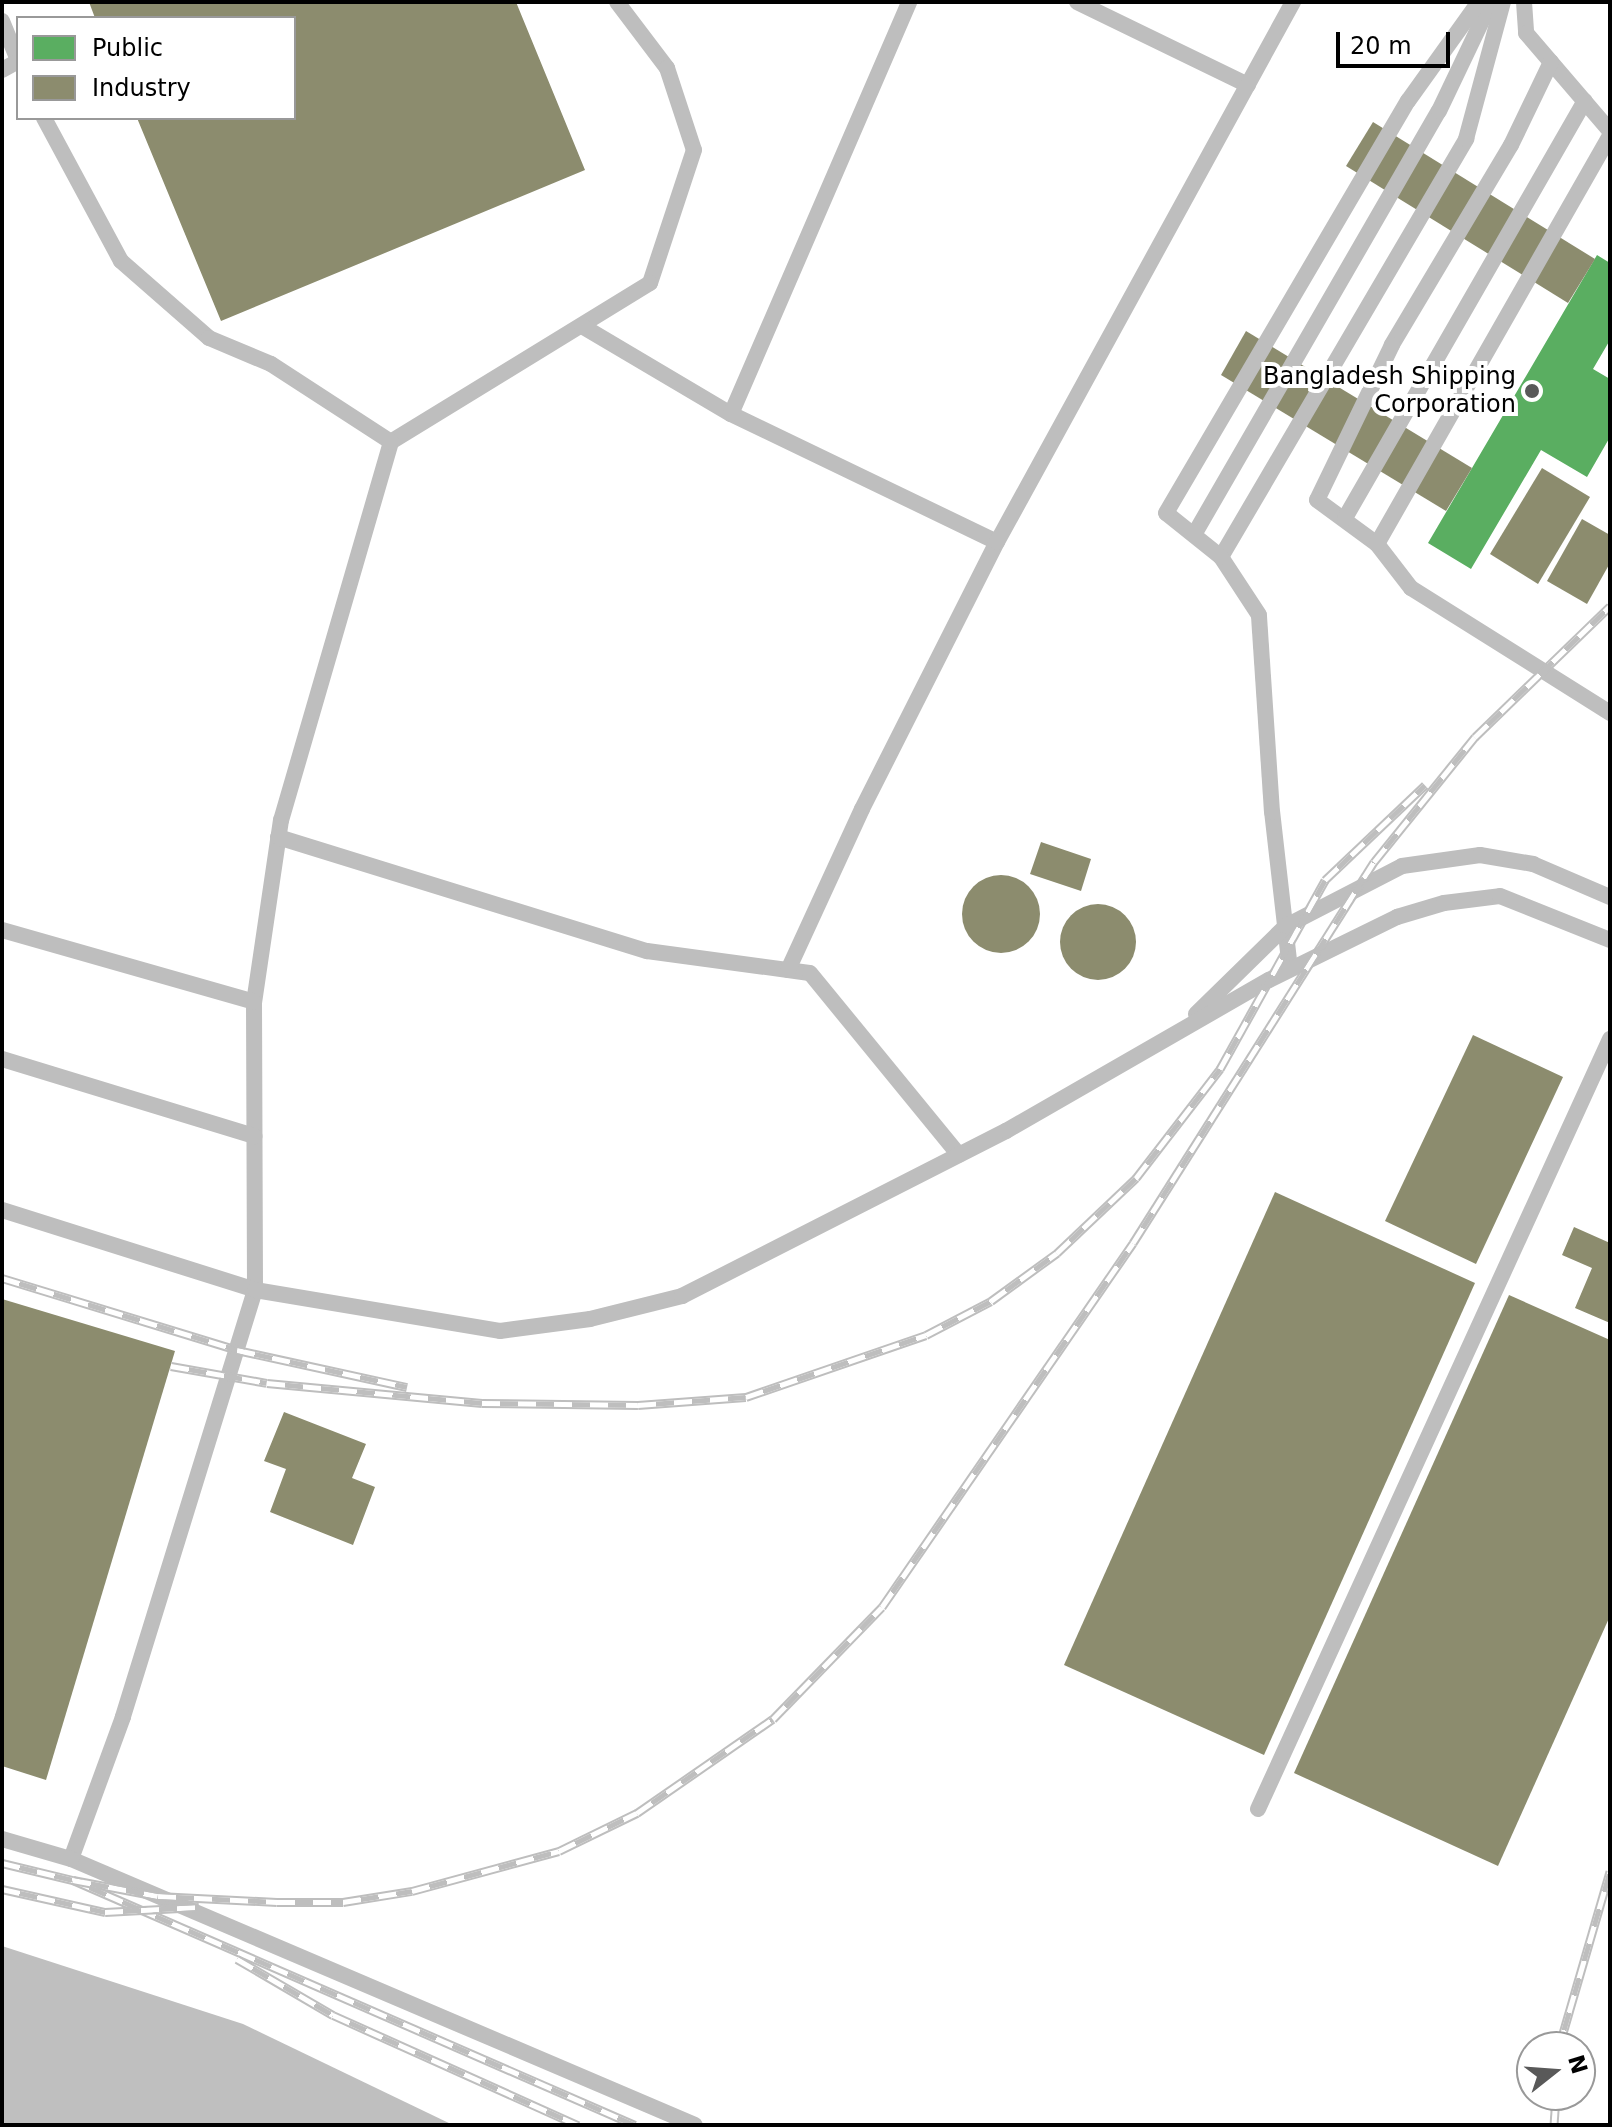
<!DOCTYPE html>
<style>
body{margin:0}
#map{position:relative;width:1612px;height:2127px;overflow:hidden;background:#fff;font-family:"DejaVu Sans",sans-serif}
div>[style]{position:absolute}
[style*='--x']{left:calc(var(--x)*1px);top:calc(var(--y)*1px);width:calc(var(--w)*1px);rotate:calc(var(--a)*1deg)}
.water>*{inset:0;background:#bfbfbf}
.public>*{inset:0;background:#5aae61}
.industry>*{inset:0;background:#8c8c6e}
.round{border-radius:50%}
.service>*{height:16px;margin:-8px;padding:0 8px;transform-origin:8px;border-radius:8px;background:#bebebe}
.rail>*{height:9px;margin-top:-4.5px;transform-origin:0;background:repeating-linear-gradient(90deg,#fff 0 18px,#bebebe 0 36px);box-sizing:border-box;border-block:2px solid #bebebe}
.dots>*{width:22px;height:22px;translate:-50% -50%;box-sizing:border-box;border:4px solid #fff;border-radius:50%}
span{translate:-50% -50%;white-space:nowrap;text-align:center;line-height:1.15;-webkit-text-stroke:8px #fff;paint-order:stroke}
.poi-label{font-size:24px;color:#000}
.right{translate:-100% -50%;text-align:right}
.frame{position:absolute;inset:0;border:4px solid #000;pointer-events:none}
.legend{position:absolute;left:16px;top:16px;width:280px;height:104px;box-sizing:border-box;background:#fff;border:2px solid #999;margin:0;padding:10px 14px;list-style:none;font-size:24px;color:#000}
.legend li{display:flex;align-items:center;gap:16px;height:40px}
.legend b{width:40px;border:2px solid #999}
.north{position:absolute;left:1516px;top:2031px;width:80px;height:80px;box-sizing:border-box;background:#fff;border:2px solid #999;border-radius:50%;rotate:73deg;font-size:22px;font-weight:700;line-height:32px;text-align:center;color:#000}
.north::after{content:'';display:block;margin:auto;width:28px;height:36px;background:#595959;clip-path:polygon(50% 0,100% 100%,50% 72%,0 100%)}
.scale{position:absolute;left:1336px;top:32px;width:114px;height:36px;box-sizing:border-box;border:4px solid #000;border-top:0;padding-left:10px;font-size:24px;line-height:28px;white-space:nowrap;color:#000;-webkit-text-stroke:6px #fff;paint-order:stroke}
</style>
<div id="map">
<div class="water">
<i style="clip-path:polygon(2px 1946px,243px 2024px,453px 2125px,2px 2125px)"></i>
</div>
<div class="public">
<i style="clip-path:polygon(1597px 255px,1610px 263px,1610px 340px,1593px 369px,1610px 379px,1610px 437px,1587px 477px,1541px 450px,1471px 569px,1428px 543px)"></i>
</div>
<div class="industry">
<i style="clip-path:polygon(89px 2px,516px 2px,585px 170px,221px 321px,137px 118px,294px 118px,294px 18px,95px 18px)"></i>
<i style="clip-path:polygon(1373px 122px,1595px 259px,1568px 303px,1346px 166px)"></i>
<i style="clip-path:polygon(1246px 331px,1472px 468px,1446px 511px,1221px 375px)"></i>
<i style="clip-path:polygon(1542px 468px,1590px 497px,1538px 584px,1490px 554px)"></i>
<i style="clip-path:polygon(1582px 519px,1610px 535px,1610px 563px,1587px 604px,1547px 581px)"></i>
<i style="clip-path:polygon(1041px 842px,1091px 859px,1081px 891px,1030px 874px)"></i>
<i class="round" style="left:962px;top:875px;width:78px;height:78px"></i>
<i class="round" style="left:1060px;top:904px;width:76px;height:76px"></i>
<i style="clip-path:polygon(1473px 1035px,1563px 1077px,1476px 1264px,1385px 1221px)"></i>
<i style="clip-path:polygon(1275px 1192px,1475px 1283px,1264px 1755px,1064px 1665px)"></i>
<i style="clip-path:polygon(1574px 1227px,1610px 1243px,1610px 1323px,1575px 1308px,1592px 1268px,1562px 1255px)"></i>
<i style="clip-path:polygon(1509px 1295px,1610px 1340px,1610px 1616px,1498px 1866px,1294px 1773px)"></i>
<i style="clip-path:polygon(2px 1299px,175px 1351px,46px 1780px,2px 1766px)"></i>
<i style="clip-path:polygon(284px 1412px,366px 1444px,352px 1478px,375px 1487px,353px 1545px,270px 1512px,286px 1469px,264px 1461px)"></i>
</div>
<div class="service">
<i style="--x:617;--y:2;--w:83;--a:52.9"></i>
<i style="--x:667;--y:68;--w:86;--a:71.8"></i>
<i style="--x:694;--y:150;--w:140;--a:108.3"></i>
<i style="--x:650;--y:283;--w:304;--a:148.5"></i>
<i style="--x:391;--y:442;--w:394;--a:106.2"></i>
<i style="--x:281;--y:820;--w:184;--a:98.4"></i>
<i style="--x:254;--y:1002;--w:288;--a:89.8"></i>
<i style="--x:255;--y:1290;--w:447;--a:107.2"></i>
<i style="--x:123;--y:1717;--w:151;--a:110.1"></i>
<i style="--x:71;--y:1859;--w:678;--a:23.09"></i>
<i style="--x:1077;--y:2;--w:190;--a:25.9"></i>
<i style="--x:1524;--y:2;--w:31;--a:86"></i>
<i style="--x:1526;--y:33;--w:129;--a:49.4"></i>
<i style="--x:2;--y:21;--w:42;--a:67.7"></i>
<i style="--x:1551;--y:62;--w:92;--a:115.7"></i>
<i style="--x:1511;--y:145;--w:233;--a:120.8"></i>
<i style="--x:1392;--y:345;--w:172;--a:115.8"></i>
<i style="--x:1317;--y:500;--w:74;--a:36.3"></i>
<i style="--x:1377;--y:544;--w:56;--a:52.3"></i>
<i style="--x:1411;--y:588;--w:235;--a:32.1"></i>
<i style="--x:2;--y:70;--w:18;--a:-29"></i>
<i style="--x:44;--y:118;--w:162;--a:61.7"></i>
<i style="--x:121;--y:261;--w:117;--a:41.2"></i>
<i style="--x:209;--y:338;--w:67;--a:22.8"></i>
<i style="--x:271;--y:364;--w:143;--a:33"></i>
<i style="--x:582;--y:326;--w:173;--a:30.6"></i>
<i style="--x:731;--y:414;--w:295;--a:25.7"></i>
<i style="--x:731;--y:414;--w:449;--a:-66.6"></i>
<i style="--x:1345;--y:518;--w:481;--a:-60.1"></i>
<i style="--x:1195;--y:533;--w:487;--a:-60"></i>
<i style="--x:1439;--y:111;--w:121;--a:-64.5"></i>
<i style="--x:1377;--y:544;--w:471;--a:-60.3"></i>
<i style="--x:1221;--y:557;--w:485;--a:-59.6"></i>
<i style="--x:1466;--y:139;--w:142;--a:-74.9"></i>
<i style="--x:278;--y:837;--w:386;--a:17.2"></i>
<i style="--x:647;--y:951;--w:164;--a:7.7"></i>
<i style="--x:810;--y:973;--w:235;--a:50.7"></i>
<i style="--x:2;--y:930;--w:262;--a:15.9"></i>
<i style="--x:1290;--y:969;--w:158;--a:-96.5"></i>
<i style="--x:1272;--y:812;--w:197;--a:-93.8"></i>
<i style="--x:1259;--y:615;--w:69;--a:-123.2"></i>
<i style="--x:1221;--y:557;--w:70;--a:-141.3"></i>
<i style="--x:1166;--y:513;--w:478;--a:-59.6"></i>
<i style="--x:1408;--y:101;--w:122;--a:-54.4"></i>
<i style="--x:788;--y:970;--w:177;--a:-65.3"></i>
<i style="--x:862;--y:809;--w:299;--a:-63.2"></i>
<i style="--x:997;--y:542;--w:616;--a:-61.27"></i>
<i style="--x:1196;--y:1014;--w:126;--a:-44.4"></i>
<i style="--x:1286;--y:926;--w:131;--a:-27.3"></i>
<i style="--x:1402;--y:866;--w:79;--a:-8"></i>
<i style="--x:1480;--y:855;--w:54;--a:9.6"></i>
<i style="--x:1533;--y:864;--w:84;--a:23.2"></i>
<i style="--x:2;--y:1059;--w:264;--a:17"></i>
<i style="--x:2;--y:1210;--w:265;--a:17.5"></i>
<i style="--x:255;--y:1290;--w:248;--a:9.5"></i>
<i style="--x:500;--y:1331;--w:91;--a:-7.6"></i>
<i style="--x:590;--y:1319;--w:95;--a:-14"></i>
<i style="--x:682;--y:1296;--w:364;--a:-27"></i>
<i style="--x:1006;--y:1131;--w:303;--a:-29.9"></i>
<i style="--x:1269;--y:980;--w:143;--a:-26.2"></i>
<i style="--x:1397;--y:917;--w:49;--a:-16.6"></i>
<i style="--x:1444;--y:903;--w:56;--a:-7.1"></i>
<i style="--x:1500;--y:896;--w:118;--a:21.8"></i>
<i style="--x:1258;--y:1809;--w:847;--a:-65.43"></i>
<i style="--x:2;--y:1839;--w:72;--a:16.2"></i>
</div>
<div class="rail">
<i style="--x:2;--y:1278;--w:246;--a:17"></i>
<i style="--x:237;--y:1350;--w:174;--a:12.3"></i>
<i style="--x:171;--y:1366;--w:97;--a:10"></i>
<i style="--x:267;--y:1383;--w:216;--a:5.3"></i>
<i style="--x:482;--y:1403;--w:156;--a:0.7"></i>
<i style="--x:638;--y:1405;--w:108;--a:-4.2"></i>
<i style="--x:746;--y:1397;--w:190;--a:-19"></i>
<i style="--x:926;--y:1335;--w:73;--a:-27.6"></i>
<i style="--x:991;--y:1301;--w:82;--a:-36"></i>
<i style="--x:1057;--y:1253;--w:109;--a:-43.5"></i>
<i style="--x:1136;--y:1178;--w:138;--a:-52.4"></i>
<i style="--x:1220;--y:1069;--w:216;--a:-60.9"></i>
<i style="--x:1325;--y:880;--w:138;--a:-43.5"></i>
<i style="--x:2;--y:1863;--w:73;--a:13.5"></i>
<i style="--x:73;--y:1880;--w:613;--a:23.55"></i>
<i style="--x:73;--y:1880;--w:86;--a:10.7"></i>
<i style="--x:158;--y:1896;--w:119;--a:2.9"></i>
<i style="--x:277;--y:1902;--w:66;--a:0"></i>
<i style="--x:343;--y:1902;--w:70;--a:-9.1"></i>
<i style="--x:412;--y:1891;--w:152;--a:-15.2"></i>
<i style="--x:559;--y:1851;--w:87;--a:-26"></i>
<i style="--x:637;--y:1813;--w:165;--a:-34.7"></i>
<i style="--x:773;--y:1719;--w:156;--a:-45.8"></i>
<i style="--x:882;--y:1607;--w:442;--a:-55.4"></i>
<i style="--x:1133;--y:1243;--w:451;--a:-57.7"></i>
<i style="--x:1374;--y:862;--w:161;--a:-51.1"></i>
<i style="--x:1475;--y:737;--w:188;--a:-44.1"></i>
<i style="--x:2;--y:1889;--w:106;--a:12.6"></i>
<i style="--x:105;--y:1912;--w:94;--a:-3"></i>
<i style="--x:237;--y:1959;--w:111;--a:30.3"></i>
<i style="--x:333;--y:2015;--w:269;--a:24.2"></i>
<i style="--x:1559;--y:2047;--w:183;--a:-73.8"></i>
<i style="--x:1554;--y:2125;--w:30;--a:-86"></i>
</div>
<div class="dots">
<i style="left:1532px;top:391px;background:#595959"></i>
</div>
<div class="poi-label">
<span class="right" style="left:1516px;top:391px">Bangladesh Shipping<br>Corporation</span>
</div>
<div class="frame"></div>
<ul class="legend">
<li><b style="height:22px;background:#5aae61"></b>Public</li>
<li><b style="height:22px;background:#8c8c6e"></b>Industry</li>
</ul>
<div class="north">N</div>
<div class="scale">20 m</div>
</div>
